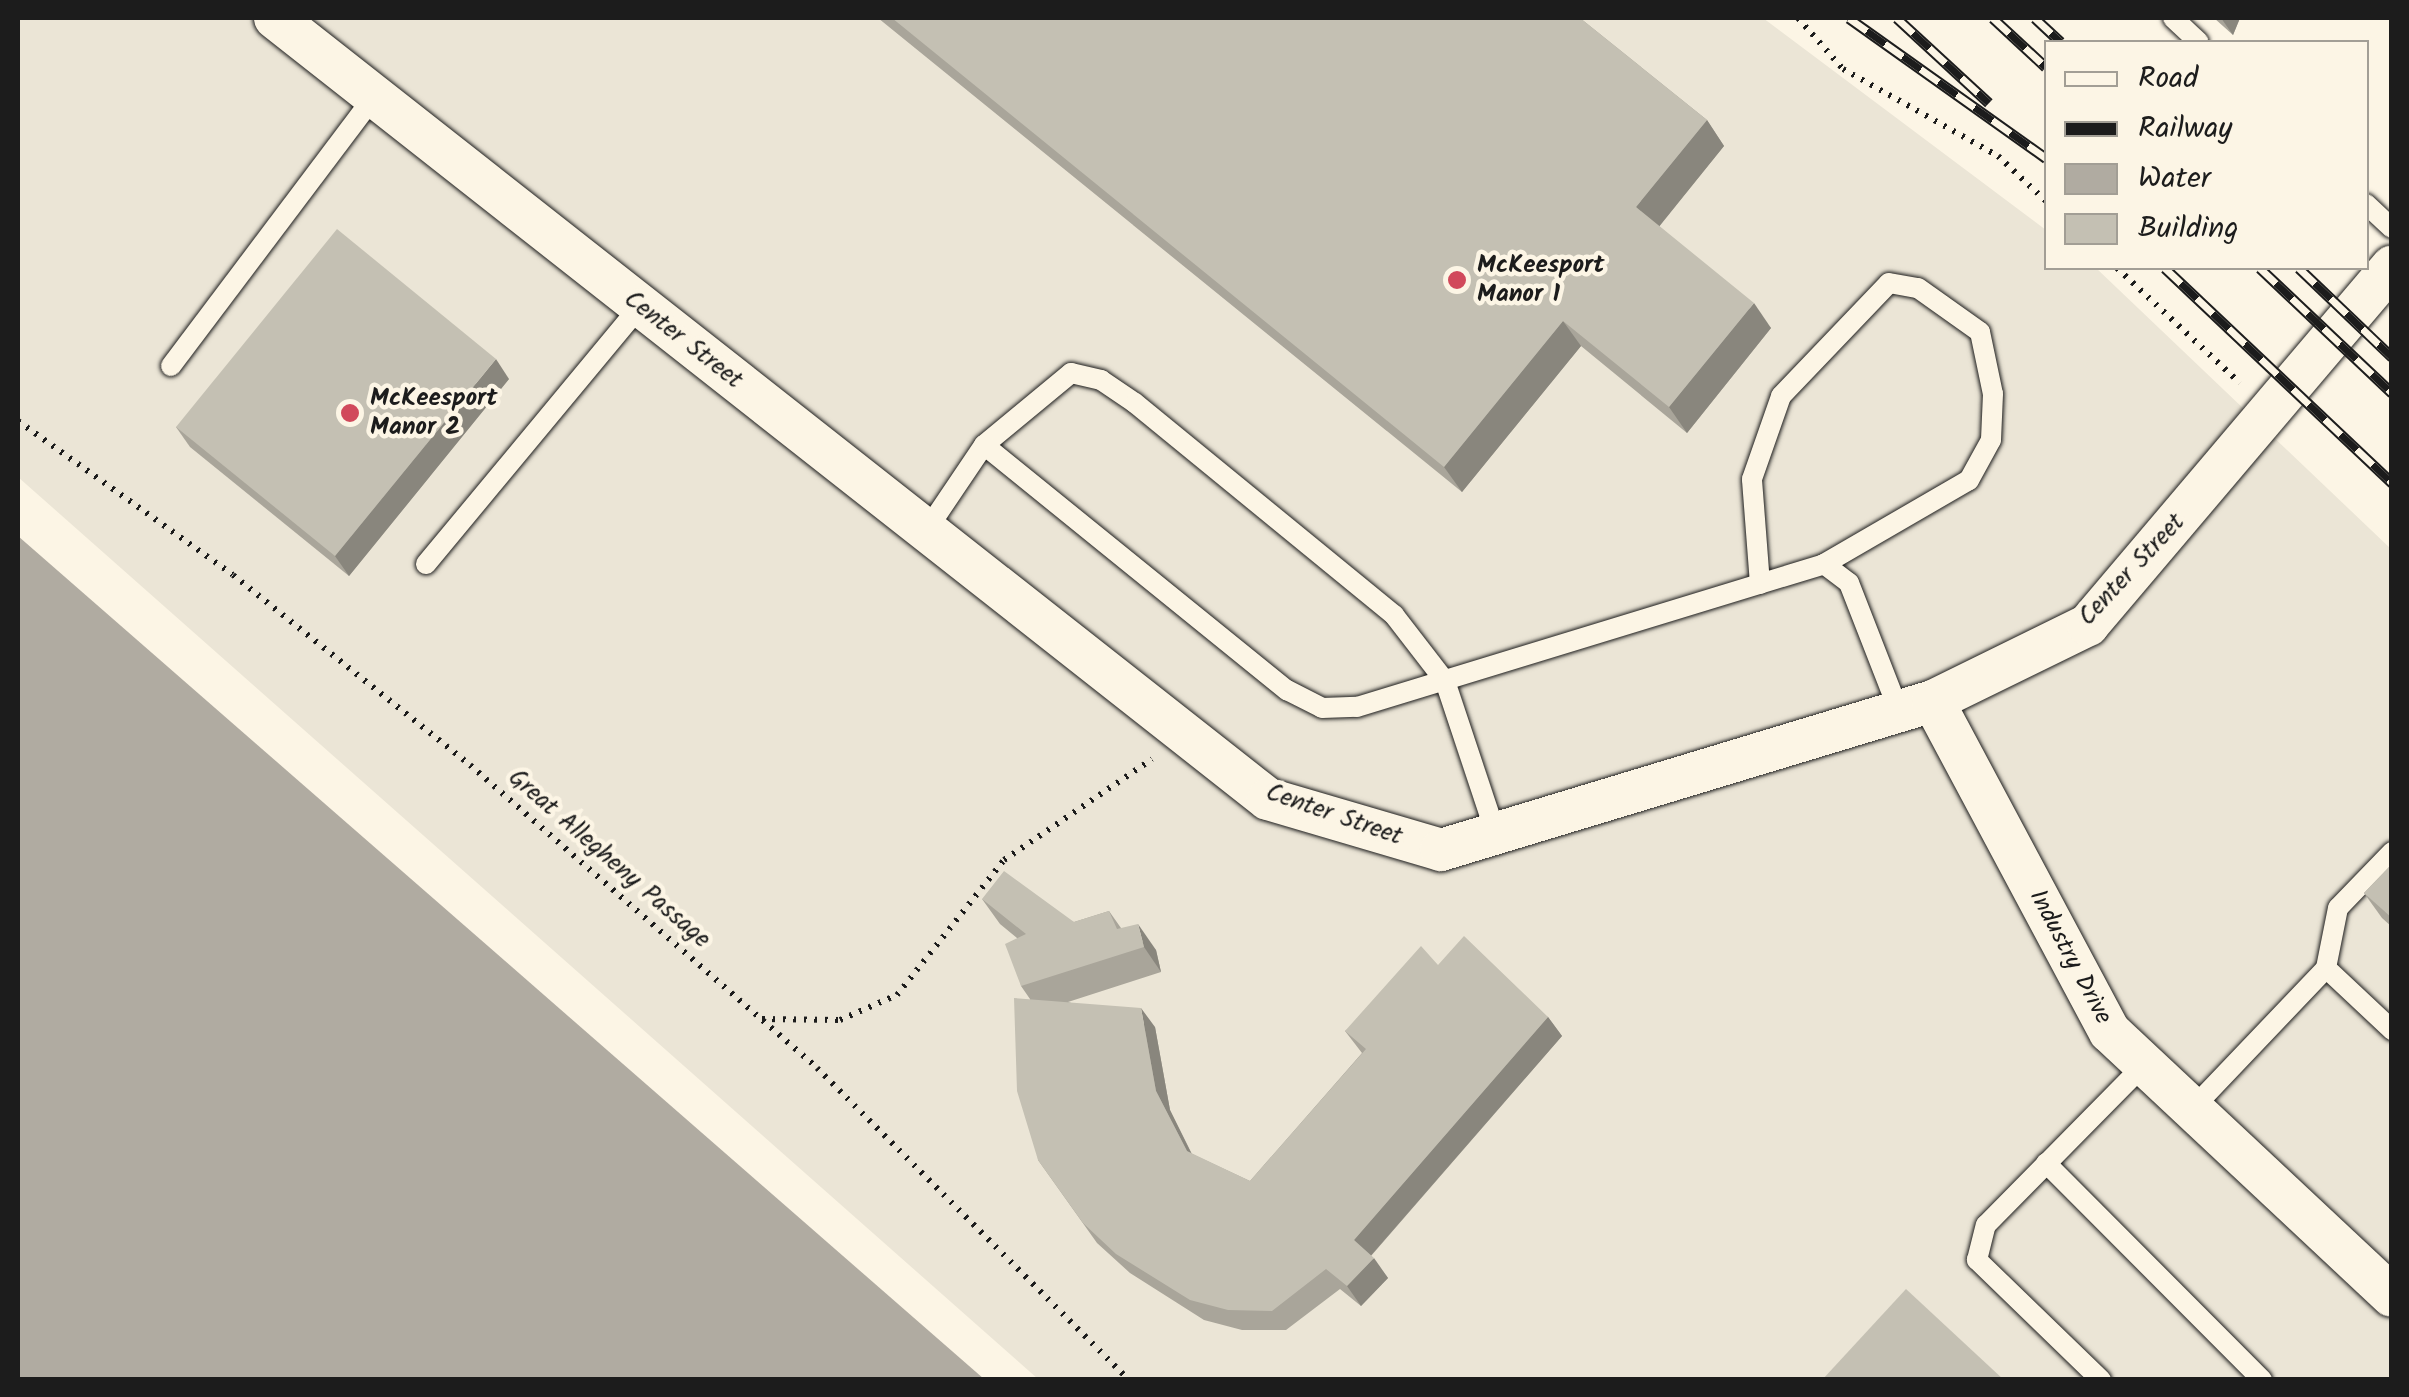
<!DOCTYPE html>
<style>
body{margin:0}
#map{position:relative;width:2409px;height:1397px;overflow:hidden;background:#fcf5e5;font-family:Kalam,sans-serif}
div>[style]{position:absolute}
[style*='--x']{left:calc(var(--x)*1px);top:calc(var(--y)*1px);width:calc(var(--w)*1px);rotate:calc(var(--a)*1deg)}
.built>*{inset:0;background:#ebe5d6}
.water>*{inset:0;background:#b0aba1}
.path>*{height:6px;margin-top:-3px;transform-origin:0;background:repeating-linear-gradient(90deg,#1c1c1c 0 2.5px,transparent 0 10.5px)}
.roads{filter:drop-shadow(0 0 2px #1c1c1c) drop-shadow(0 0 2px #1c1c1c)}
.service>*{height:20px;margin:-10px;padding:0 10px;transform-origin:10px;border-radius:10px;background:#fcf5e5}
.minor>*{height:42px;margin:-21px;padding:0 21px;transform-origin:21px;border-radius:21px;background:#fcf5e5}
.rail>*{height:11px;margin-top:-5.5px;transform-origin:0;background:repeating-linear-gradient(90deg,#fcf5e5 0 22px,#1c1c1c 0 44px);box-sizing:border-box;border-block:2px solid #1c1c1c}
.wall>*{inset:0;background:#a9a59a}
.shaded-wall>*{inset:0;background:#89867d}
.building>*{inset:0;background:#c4c0b3}
.dots>*{width:28px;height:28px;translate:-50% -50%;box-sizing:border-box;border:5px solid #fcf5e5;border-radius:50%}
span{translate:-50% -50%;white-space:nowrap;text-align:center;line-height:1.15;-webkit-text-stroke:9px #fcf5e5;paint-order:stroke}
.poi-label{font-size:25px;color:#1c1c1c;font-weight:700}
.left{translate:0 -50%;text-align:left}
.street-label{font-size:25px;color:#1c1c1c}
.frame{position:absolute;inset:0;border:20px solid #1c1c1c;pointer-events:none}
.legend{position:absolute;left:2044px;top:40px;width:325px;height:230px;box-sizing:border-box;background:#fcf5e5;border:2px solid #a29e95;margin:0;padding:12px 18px;list-style:none;font-size:30px;color:#1c1c1c}
.legend li{display:flex;align-items:center;gap:20px;height:50px}
.legend b{width:50px;border:2px solid #a29e95}
</style>
<div id="map">
<div class="built">
<i style="clip-path:polygon(18px 18px,1763px 18px,2046px 230px,2046px 268px,2096px 268px,2391px 549px,2391px 1379px,1038px 1379px,18px 477px)"></i>
</div>
<div class="water">
<i style="clip-path:polygon(18px 536px,984px 1379px,18px 1379px)"></i>
</div>
<div class="path">
<i style="--x:1798;--y:18;--w:68;--a:48.6"></i>
<i style="--x:1843;--y:69;--w:178;--a:29.3"></i>
<i style="--x:1998;--y:156;--w:66;--a:43.2"></i>
<i style="--x:2117;--y:268;--w:168;--a:43.1"></i>
<i style="--x:18;--y:421;--w:264;--a:35.6"></i>
<i style="--x:233;--y:575;--w:304;--a:38.7"></i>
<i style="--x:470;--y:765;--w:461;--a:41.1"></i>
<i style="--x:817;--y:1068;--w:441;--a:45"></i>
<i style="--x:762;--y:1019;--w:78;--a:0.7"></i>
<i style="--x:840;--y:1020;--w:62;--a:-23.7"></i>
<i style="--x:897;--y:995;--w:172;--a:-51.6"></i>
<i style="--x:1004;--y:860;--w:179;--a:-34.3"></i>
</div>
<div class="roads">
<div class="service">
<i style="--x:2173;--y:18;--w:35;--a:43"></i>
<i style="--x:2366;--y:204;--w:35;--a:43"></i>
<i style="--x:171;--y:366;--w:337;--a:-53"></i>
<i style="--x:984;--y:445;--w:113;--a:-39.6"></i>
<i style="--x:1071;--y:373;--w:31;--a:13"></i>
<i style="--x:1101;--y:380;--w:41;--a:34.1"></i>
<i style="--x:1135;--y:403;--w:335;--a:39.3"></i>
<i style="--x:1394;--y:615;--w:83;--a:52.3"></i>
<i style="--x:1445;--y:681;--w:161;--a:71.6"></i>
<i style="--x:926;--y:531;--w:104;--a:-56"></i>
<i style="--x:984;--y:445;--w:390;--a:39"></i>
<i style="--x:1287;--y:690;--w:39;--a:27"></i>
<i style="--x:1322;--y:708;--w:35;--a:-2"></i>
<i style="--x:1357;--y:707;--w:488;--a:-17"></i>
<i style="--x:1824;--y:564;--w:31;--a:37"></i>
<i style="--x:1849;--y:583;--w:137;--a:68.7"></i>
<i style="--x:426;--y:564;--w:335;--a:-50.3"></i>
<i style="--x:1760;--y:584;--w:105;--a:-94.4"></i>
<i style="--x:1752;--y:479;--w:88;--a:-70.7"></i>
<i style="--x:1781;--y:396;--w:156;--a:-46.3"></i>
<i style="--x:1889;--y:283;--w:29;--a:10"></i>
<i style="--x:1918;--y:288;--w:76;--a:35.4"></i>
<i style="--x:1980;--y:332;--w:63;--a:78.2"></i>
<i style="--x:1993;--y:394;--w:46;--a:92.5"></i>
<i style="--x:1991;--y:440;--w:46;--a:118.8"></i>
<i style="--x:1969;--y:480;--w:168;--a:149.9"></i>
<i style="--x:2326;--y:968;--w:91;--a:43.2"></i>
<i style="--x:2191;--y:1110;--w:196;--a:-46.4"></i>
<i style="--x:2326;--y:968;--w:61;--a:-78.7"></i>
<i style="--x:2338;--y:908;--w:78;--a:-46"></i>
<i style="--x:2046;--y:1163;--w:306;--a:45.1"></i>
<i style="--x:2101;--y:1380;--w:173;--a:-135.9"></i>
<i style="--x:1977;--y:1260;--w:36;--a:-76"></i>
<i style="--x:1986;--y:1225;--w:225;--a:-45.4"></i>
</div>
<div class="minor">
<i style="--x:275;--y:18;--w:1263;--a:38.19"></i>
<i style="--x:1268;--y:799;--w:180;--a:16.4"></i>
<i style="--x:1441;--y:850;--w:514;--a:-16.85"></i>
<i style="--x:1933;--y:701;--w:173;--a:-26.1"></i>
<i style="--x:2088;--y:625;--w:470;--a:-49.7"></i>
<i style="--x:1933;--y:701;--w:375;--a:61.9"></i>
<i style="--x:2110;--y:1032;--w:386;--a:43.1"></i>
</div>
</div>
<div class="rail">
<i style="--x:1849;--y:18;--w:242;--a:35.4"></i>
<i style="--x:1897;--y:18;--w:125;--a:42.7"></i>
<i style="--x:1993;--y:18;--w:72;--a:42.8"></i>
<i style="--x:2035;--y:18;--w:35;--a:43"></i>
<i style="--x:2165;--y:268;--w:313;--a:43.4"></i>
<i style="--x:2260;--y:268;--w:182;--a:43.4"></i>
<i style="--x:2299;--y:268;--w:129;--a:43.7"></i>
</div>
<div class="wall">
<i style="clip-path:polygon(878px 18px,1580px 18px,1707px 120px,1724px 146px,1659px 226px,1771px 328px,1687px 433px,1581px 346px,1462px 492px)"></i>
<i style="clip-path:polygon(2214px 18px,2240px 18px,2233px 35px)"></i>
<i style="clip-path:polygon(509px 379px,349px 576px,190px 447px,176px 427px)"></i>
<i style="clip-path:polygon(2392px 864px,2392px 927px,2382px 918px,2364px 893px)"></i>
<i style="clip-path:polygon(982px 899px,1074px 922px,1109px 911px,1121px 928px,1156px 950px,1161px 972px,1068px 1002px,1155px 1027px,1170px 1110px,1192px 1154px,1250px 1181px,1362px 1053px,1345px 1031px,1438px 965px,1548px 1017px,1562px 1036px,1371px 1256px,1388px 1278px,1361px 1306px,1340px 1289px,1286px 1330px,1242px 1330px,1204px 1320px,1130px 1273px,1097px 1243px,1038px 1160px,1030px 999px,1021px 986px,1017px 938px,1000px 924px)"></i>
</div>
<div class="shaded-wall">
<i style="clip-path:polygon(2221px 18px,2240px 18px,2233px 35px)"></i>
<i style="clip-path:polygon(1707px 120px,1724px 146px,1654px 233px,1636px 207px)"></i>
<i style="clip-path:polygon(1754px 303px,1771px 328px,1687px 433px,1669px 407px)"></i>
<i style="clip-path:polygon(1563px 321px,1581px 346px,1462px 492px,1444px 467px)"></i>
<i style="clip-path:polygon(496px 359px,509px 379px,349px 576px,335px 556px)"></i>
<i style="clip-path:polygon(1138px 924px,1156px 950px,1161px 972px,1144px 947px)"></i>
<i style="clip-path:polygon(1141px 1008px,1155px 1027px,1170px 1110px,1200px 1171px,1187px 1151px,1156px 1091px)"></i>
<i style="clip-path:polygon(1548px 1017px,1562px 1036px,1367px 1260px,1354px 1240px)"></i>
<i style="clip-path:polygon(1374px 1258px,1388px 1278px,1361px 1306px,1347px 1286px)"></i>
</div>
<div class="building">
<i style="clip-path:polygon(892px 18px,1580px 18px,1707px 120px,1636px 207px,1754px 303px,1669px 407px,1563px 321px,1444px 467px)"></i>
<i style="clip-path:polygon(337px 229px,496px 359px,335px 556px,176px 427px)"></i>
<i style="clip-path:polygon(2392px 864px,2392px 918px,2364px 893px)"></i>
<i style="clip-path:polygon(1004px 871px,1074px 922px,1109px 911px,1117px 929px,1138px 924px,1144px 947px,1021px 986px,1005px 944px,1026px 934px,982px 899px)"></i>
<i style="clip-path:polygon(1464px 936px,1548px 1017px,1354px 1240px,1374px 1258px,1347px 1286px,1326px 1269px,1272px 1311px,1228px 1310px,1190px 1300px,1116px 1254px,1083px 1223px,1038px 1160px,1017px 1091px,1014px 998px,1141px 1008px,1156px 1091px,1187px 1151px,1250px 1181px,1366px 1049px,1345px 1031px,1421px 946px,1438px 965px)"></i>
<i style="clip-path:polygon(1906px 1289px,2004px 1380px,1822px 1380px)"></i>
</div>
<div class="dots">
<i style="left:1457px;top:280px;background:#d1495b"></i>
<i style="left:350px;top:413px;background:#d1495b"></i>
</div>
<div class="poi-label">
<span class="left" style="left:1477px;top:280px">McKeesport<br>Manor 1</span>
<span class="left" style="left:370px;top:413px">McKeesport<br>Manor 2</span>
</div>
<div class="street-label">
<span style="left:683px;top:340px;rotate:38deg">Center Street</span>
<span style="left:2132px;top:570px;rotate:-47deg">Center Street</span>
<span style="left:1334px;top:815px;rotate:19deg">Center Street</span>
<span style="left:609px;top:859px;rotate:41deg">Great Allegheny Passage</span>
<span style="left:2070px;top:957px;rotate:62deg">Industry Drive</span>
</div>
<div class="frame"></div>
<ul class="legend">
<li><b style="height:12px;background:#fcf5e5"></b>Road</li>
<li><b style="height:12px;background:#1c1c1c"></b>Railway</li>
<li><b style="height:28px;background:#b0aba1"></b>Water</li>
<li><b style="height:28px;background:#c4c0b3"></b>Building</li>
</ul>
</div>
